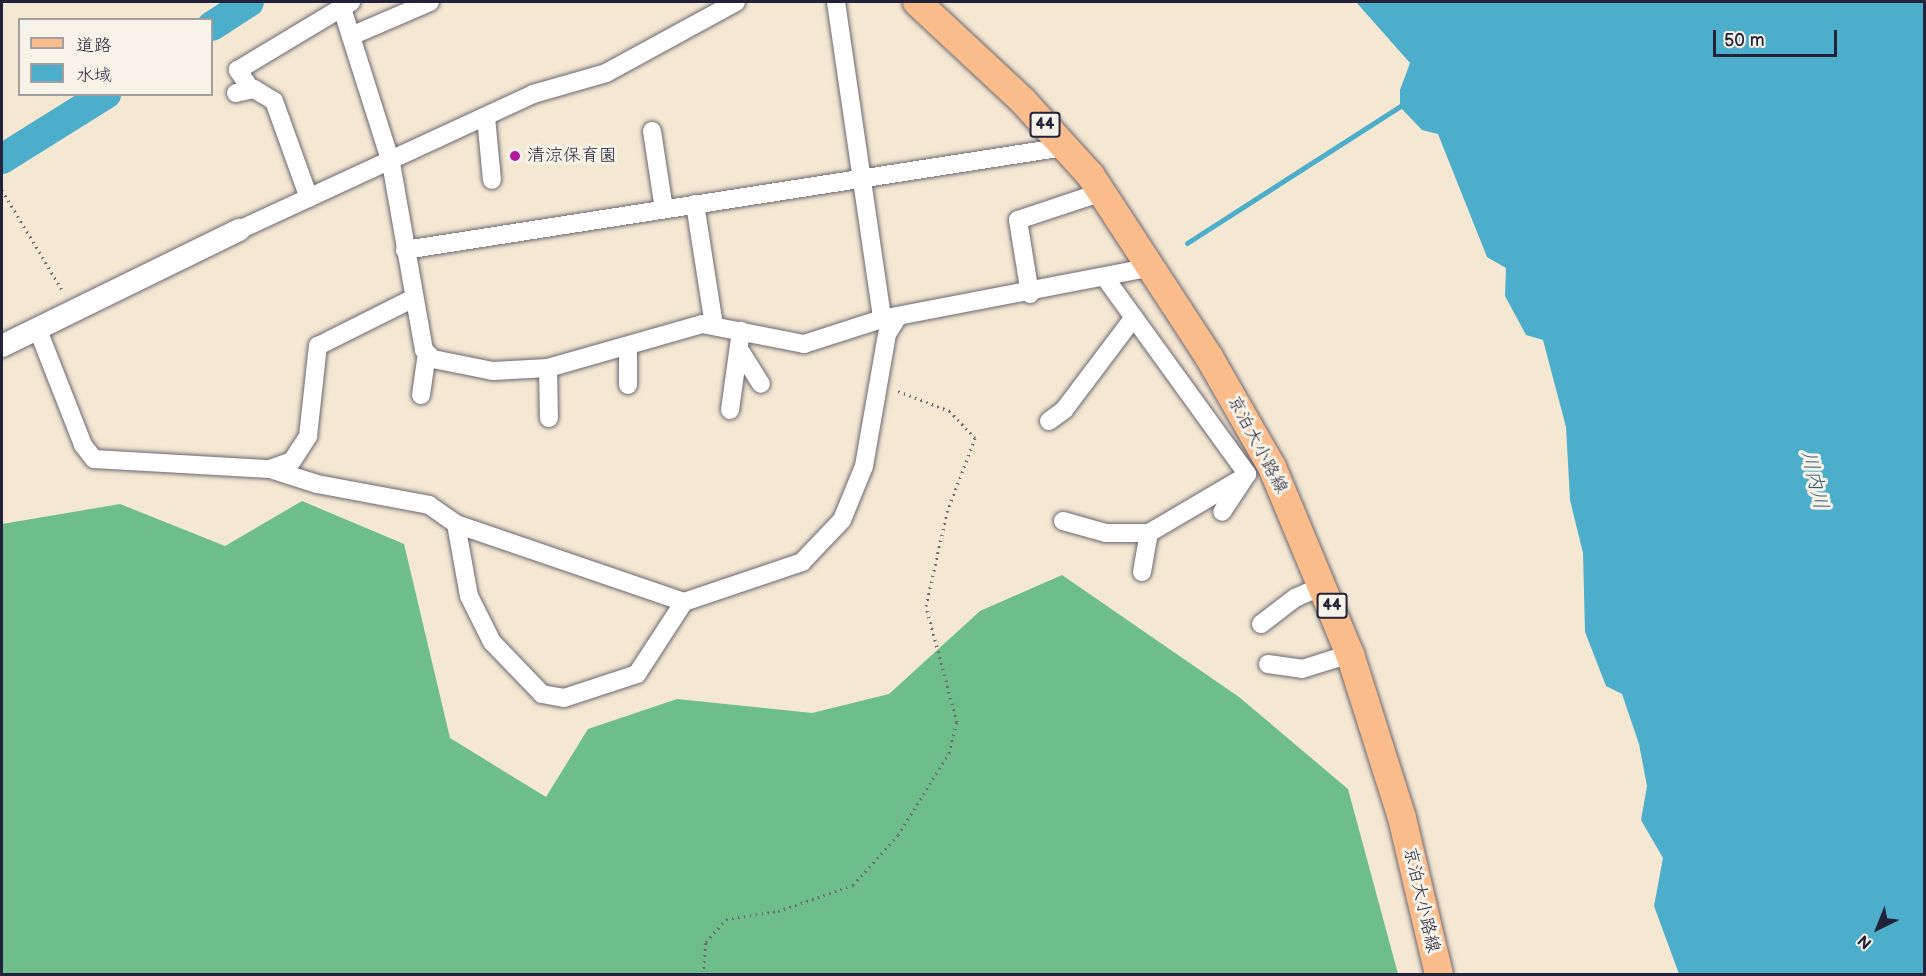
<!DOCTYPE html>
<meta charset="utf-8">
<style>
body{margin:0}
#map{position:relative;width:1926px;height:976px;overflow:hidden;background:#f4e8d3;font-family:"Balsamiq Sans","Klee One",sans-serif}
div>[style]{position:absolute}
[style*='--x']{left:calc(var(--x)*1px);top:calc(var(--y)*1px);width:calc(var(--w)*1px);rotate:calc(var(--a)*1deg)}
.forest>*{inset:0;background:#6dbe8a}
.water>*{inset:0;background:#4daecc}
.stream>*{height:5px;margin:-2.5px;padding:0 2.5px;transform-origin:2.5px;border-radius:2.5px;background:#4daecc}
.river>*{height:30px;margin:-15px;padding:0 15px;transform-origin:15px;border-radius:15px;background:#4daecc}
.path>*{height:3px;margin-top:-1.5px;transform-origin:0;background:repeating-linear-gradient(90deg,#6c6770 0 1.5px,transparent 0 6px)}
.roads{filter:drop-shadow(0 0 2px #6c6770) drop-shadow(0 0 2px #6c6770)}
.minor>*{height:18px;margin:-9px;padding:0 9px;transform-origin:9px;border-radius:9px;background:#fff}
.tertiary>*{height:22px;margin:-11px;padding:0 11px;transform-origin:11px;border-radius:11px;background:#fff}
.primary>*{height:28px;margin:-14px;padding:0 14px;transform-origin:14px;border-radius:14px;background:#f9bc8a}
.dots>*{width:16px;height:16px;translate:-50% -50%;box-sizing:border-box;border:3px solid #f7f3e8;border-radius:50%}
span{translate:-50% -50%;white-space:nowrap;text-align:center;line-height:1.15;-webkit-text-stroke:6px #f7f3e8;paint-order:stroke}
.shield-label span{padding:2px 4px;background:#f7f3e8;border:2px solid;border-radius:4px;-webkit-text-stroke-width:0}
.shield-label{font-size:16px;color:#22223b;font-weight:700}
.poi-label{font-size:18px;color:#22223b}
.left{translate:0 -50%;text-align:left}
.street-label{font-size:18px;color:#22223b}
.water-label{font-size:20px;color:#335a75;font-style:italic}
.frame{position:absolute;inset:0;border:3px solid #22223b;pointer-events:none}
.legend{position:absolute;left:18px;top:18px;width:195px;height:78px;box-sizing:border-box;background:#f7f3e8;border:2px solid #a29fa3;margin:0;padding:8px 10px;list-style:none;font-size:18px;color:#22223b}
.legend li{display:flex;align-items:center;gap:12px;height:30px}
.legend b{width:30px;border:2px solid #a29fa3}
.north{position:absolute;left:1848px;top:898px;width:60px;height:60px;-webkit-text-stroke:4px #f7f3e8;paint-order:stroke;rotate:223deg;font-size:16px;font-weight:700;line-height:24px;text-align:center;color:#22223b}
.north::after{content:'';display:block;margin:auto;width:21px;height:27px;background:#22223b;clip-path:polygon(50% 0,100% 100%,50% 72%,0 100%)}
.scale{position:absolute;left:1713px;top:30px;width:124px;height:27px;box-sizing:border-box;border:3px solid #22223b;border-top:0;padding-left:8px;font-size:18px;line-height:21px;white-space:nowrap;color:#22223b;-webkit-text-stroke:4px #f7f3e8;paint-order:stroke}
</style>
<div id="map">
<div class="forest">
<i style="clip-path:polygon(302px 501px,404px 544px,450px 738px,546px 797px,588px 729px,677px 699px,812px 713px,889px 694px,980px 611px,1062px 575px,1239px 697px,1348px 789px,1398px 974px,2px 974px,2px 524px,120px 504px,225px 546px)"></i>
</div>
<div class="water">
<i style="clip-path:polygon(1356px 2px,1924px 2px,1924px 974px,1679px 974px,1654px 906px,1663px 858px,1641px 820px,1647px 786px,1639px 744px,1622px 694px,1606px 686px,1585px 632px,1583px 553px,1570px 500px,1566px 427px,1543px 340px,1526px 335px,1505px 296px,1506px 268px,1487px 257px,1438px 134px,1422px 130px,1400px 107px,1400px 90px,1410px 63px)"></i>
</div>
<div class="stream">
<i style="--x:1187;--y:243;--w:259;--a:-32.7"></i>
</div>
<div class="river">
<i style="--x:212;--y:26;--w:44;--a:-33"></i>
<i style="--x:2;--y:159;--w:123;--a:-32"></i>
</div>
<div class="path">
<i style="--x:2;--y:190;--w:120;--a:59"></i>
<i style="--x:703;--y:974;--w:32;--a:-85"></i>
<i style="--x:706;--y:942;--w:30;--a:-49"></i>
<i style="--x:726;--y:919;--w:53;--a:-8.7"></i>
<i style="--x:778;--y:911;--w:79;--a:-19.1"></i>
<i style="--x:853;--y:885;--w:67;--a:-48"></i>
<i style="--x:898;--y:835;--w:97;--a:-58.1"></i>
<i style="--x:949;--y:753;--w:32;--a:-76"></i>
<i style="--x:957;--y:722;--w:120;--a:-105"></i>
<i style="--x:926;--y:606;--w:96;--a:-77.4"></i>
<i style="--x:947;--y:512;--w:79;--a:-69.3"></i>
<i style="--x:975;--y:438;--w:37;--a:-133"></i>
<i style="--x:950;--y:411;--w:59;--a:-159.1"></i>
</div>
<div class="roads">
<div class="minor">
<i style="--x:340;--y:2;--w:169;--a:72.4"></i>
<i style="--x:391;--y:163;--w:190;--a:80"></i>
<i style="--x:424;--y:350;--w:13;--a:45"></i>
<i style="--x:433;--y:359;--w:61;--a:11.3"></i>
<i style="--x:493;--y:371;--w:55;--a:-3.1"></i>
<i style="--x:548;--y:368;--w:160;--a:-15.9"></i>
<i style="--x:702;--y:324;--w:104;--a:11.1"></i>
<i style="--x:804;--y:344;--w:82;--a:-17.8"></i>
<i style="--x:882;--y:319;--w:276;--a:-10.9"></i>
<i style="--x:836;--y:2;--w:320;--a:81.7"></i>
<i style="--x:351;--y:36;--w:86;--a:-23.3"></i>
<i style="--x:250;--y:88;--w:22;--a:-124"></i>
<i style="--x:238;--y:70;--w:132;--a:-31"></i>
<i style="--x:236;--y:93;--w:18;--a:-13"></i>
<i style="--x:254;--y:89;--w:23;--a:31"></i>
<i style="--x:274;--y:101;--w:103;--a:70.2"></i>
<i style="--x:486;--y:117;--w:63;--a:84.6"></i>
<i style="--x:652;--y:131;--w:79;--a:81.3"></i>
<i style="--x:695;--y:204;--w:122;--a:81.1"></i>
<i style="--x:239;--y:230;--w:324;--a:-24.8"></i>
<i style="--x:533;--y:94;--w:76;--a:-16"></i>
<i style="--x:606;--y:73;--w:148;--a:-28.6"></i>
<i style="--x:405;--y:250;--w:667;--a:-8.88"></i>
<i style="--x:1106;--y:279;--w:241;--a:54.1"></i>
<i style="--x:1247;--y:474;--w:45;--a:123.3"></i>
<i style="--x:1030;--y:294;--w:75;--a:-99.2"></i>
<i style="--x:1018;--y:220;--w:89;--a:-18.4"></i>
<i style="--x:38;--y:330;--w:123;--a:68.6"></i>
<i style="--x:83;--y:445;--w:18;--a:52"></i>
<i style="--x:94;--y:459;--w:176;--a:3.3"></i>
<i style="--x:270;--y:469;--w:49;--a:17.7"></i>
<i style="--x:317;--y:484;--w:114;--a:10.6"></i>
<i style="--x:429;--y:505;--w:33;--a:35"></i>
<i style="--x:456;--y:524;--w:241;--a:18.9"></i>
<i style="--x:684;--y:602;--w:125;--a:-18.7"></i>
<i style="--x:802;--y:562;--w:58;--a:-46.4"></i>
<i style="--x:842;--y:520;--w:58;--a:-67.8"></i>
<i style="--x:864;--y:466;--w:134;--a:-80.1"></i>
<i style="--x:887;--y:334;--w:19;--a:-58"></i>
<i style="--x:739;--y:349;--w:41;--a:57.8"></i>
<i style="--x:548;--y:368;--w:50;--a:88.9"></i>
<i style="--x:628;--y:385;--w:39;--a:-90"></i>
<i style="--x:421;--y:395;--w:42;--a:-81.9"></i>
<i style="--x:730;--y:410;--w:80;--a:-82.1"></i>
<i style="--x:1049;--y:421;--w:19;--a:-36"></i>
<i style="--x:1064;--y:410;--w:116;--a:-53"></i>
<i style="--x:270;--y:469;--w:23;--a:-20"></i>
<i style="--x:292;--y:461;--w:30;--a:-57"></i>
<i style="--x:308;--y:436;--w:91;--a:-83.7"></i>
<i style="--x:318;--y:346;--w:107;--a:-26.6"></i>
<i style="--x:1063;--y:521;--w:45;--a:15.6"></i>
<i style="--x:1106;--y:533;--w:43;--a:0"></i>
<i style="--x:456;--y:524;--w:73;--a:79.8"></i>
<i style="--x:469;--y:596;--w:51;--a:63.4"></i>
<i style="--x:492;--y:642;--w:72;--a:46.1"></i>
<i style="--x:542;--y:694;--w:22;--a:10"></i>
<i style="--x:564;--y:698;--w:77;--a:-18.2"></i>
<i style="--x:637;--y:674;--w:86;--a:-56.9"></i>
<i style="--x:1142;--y:572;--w:40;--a:-80"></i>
<i style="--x:1149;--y:533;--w:104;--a:-30.5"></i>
<i style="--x:1261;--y:624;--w:43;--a:-37.4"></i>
<i style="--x:1295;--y:598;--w:32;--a:-24"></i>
<i style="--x:1268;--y:664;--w:34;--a:8"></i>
<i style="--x:1302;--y:669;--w:50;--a:-17.4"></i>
</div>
<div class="tertiary">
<i style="--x:2;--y:346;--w:264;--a:-26.1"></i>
</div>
<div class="primary">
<i style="--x:917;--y:2;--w:145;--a:43"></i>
<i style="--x:1023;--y:101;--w:101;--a:47.8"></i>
<i style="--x:1091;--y:176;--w:216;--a:56.9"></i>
<i style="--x:1209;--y:357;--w:127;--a:60.2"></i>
<i style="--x:1272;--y:467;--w:203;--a:67.4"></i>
<i style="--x:1350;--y:654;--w:172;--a:72.4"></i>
<i style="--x:1402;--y:818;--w:160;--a:76.7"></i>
</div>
</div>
<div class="dots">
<i style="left:515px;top:156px;background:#b5179e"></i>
</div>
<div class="shield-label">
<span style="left:1045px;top:125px">44</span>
<span style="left:1332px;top:606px">44</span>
</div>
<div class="poi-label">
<span class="left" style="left:527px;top:156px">清涼保育園</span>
</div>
<div class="street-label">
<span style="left:1257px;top:445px;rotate:62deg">京泊大小路線</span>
<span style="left:1421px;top:900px;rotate:77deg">京泊大小路線</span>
</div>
<div class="water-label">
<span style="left:1814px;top:480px;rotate:77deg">川内川</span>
</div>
<div class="frame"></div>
<ul class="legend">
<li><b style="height:8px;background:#f9bc8a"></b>道路</li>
<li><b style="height:16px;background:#4daecc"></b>水域</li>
</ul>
<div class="north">N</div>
<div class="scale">50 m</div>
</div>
